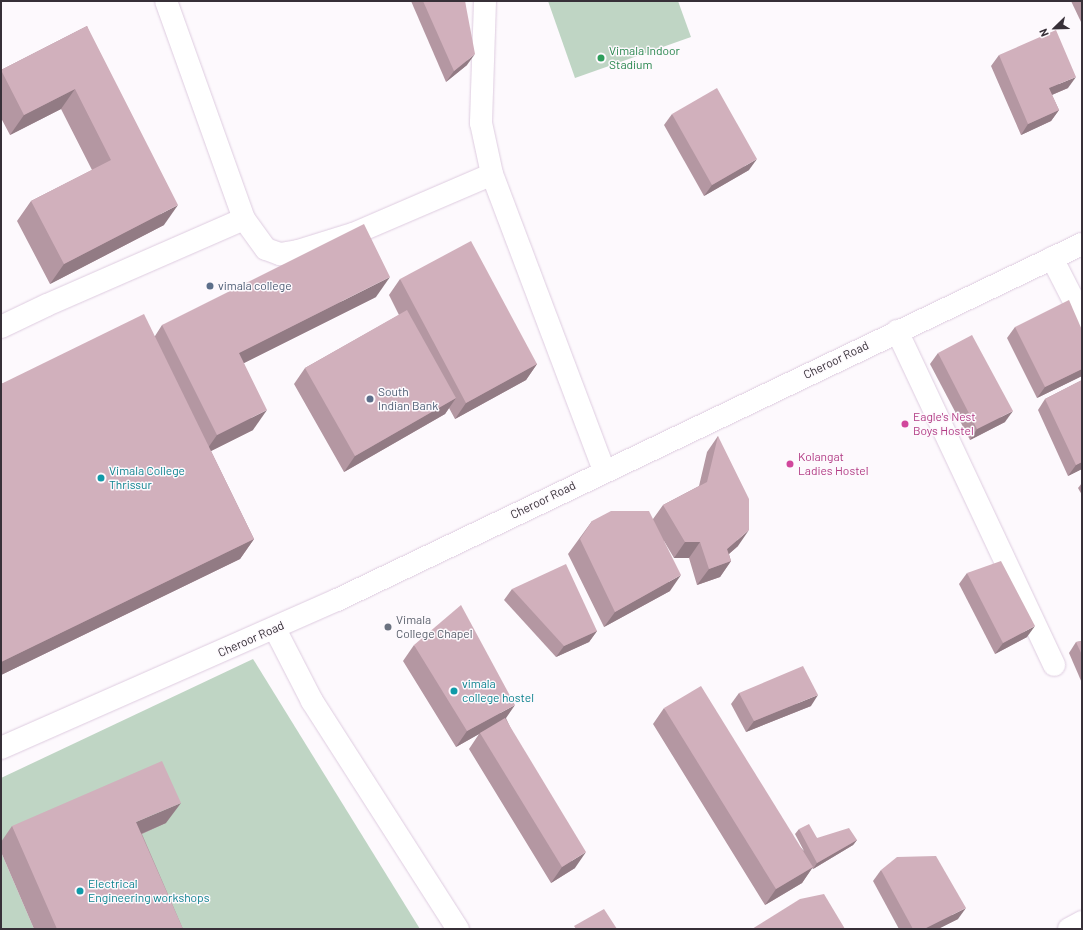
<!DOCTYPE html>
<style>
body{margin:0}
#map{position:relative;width:1083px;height:930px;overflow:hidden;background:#fdf9fd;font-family:Barlow,sans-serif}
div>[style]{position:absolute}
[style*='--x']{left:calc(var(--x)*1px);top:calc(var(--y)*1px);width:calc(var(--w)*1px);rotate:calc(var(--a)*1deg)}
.green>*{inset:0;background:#bfd5c4}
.roads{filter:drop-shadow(0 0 1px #decce0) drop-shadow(0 0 1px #decce0)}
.minor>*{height:22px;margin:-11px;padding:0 11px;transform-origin:11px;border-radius:11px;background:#fff}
.major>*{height:22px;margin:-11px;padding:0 11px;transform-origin:11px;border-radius:11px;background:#fff}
.wall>*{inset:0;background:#b497a2}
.shaded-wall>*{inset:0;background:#927b84}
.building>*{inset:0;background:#d1b0bc}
.dots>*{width:11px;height:11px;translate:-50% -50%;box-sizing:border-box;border:2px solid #fdf9fd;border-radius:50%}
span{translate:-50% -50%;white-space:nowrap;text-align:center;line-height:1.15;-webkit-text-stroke:3px #fdf9fd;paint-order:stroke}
.leisure-label{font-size:12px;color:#27864d}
.left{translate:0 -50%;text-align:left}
.service-label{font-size:12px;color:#4e5e75}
.street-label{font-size:12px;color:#373038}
.hotel-label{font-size:12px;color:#b23c85}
.culture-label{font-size:12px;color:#0d838f}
.worship-label{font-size:12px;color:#5b616d}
.frame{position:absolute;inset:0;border:2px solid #373038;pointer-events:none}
.north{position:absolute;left:1035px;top:8px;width:40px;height:40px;-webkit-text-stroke:3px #fdf9fd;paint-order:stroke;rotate:247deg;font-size:11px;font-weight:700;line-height:16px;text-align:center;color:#373038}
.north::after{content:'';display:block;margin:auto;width:14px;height:18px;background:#373038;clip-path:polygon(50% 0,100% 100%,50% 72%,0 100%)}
</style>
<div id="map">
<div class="green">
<i style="clip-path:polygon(548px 1px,678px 1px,691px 37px,575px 78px)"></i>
<i style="clip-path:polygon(253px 659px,420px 929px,160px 929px,1px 844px,1px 778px)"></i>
<i style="clip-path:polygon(1px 852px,34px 929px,1px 929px)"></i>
</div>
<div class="roads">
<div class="minor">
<i style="--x:166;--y:1;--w:232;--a:70.3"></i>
<i style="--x:244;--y:219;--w:37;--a:54"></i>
<i style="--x:266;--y:249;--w:15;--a:20"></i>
<i style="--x:280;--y:254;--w:18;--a:-9"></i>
<i style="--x:298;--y:251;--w:58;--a:-17.2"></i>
<i style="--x:353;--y:234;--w:151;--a:-23.3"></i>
<i style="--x:492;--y:174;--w:317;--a:69.3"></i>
<i style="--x:485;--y:1;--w:122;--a:91.9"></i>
<i style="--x:481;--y:123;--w:52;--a:77.8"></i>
<i style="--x:1052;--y:258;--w:66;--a:63"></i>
<i style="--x:1;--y:327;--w:51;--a:-25.6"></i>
<i style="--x:47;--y:305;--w:215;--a:-23.6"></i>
<i style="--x:897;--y:331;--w:369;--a:64.8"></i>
<i style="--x:275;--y:629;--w:81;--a:62.8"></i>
<i style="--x:312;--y:701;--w:271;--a:57.4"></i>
<i style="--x:1069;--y:929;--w:15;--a:-28"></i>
</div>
<div class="major">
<i style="--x:1;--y:748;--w:367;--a:-23.8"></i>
<i style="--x:337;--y:600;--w:826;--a:-25.54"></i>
</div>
</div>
<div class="wall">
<i style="clip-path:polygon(411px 1px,465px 1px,467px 65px,446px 82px)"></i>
<i style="clip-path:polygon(1071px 1px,1082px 1px,1082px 24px)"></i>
<i style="clip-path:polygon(87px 26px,164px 225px,50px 284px,17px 221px,31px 201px,92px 170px,61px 109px,10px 135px,1px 118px,1px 70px)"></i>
<i style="clip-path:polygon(999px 55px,1068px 88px,1052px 95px,1059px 110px,1051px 121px,1021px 135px,991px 66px)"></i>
<i style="clip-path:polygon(672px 114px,749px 170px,704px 196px,664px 125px)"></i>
<i style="clip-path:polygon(400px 279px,537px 364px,526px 380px,455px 419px,449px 408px,445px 414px,344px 472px,294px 384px,305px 368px,399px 315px,389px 295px)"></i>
<i style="clip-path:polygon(376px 297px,244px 363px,253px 430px,211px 451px,254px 539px,240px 559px,1px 675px,1px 384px,155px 336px,162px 325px)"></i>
<i style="clip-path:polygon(1015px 327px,1082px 330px,1082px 376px,1037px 398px,1007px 338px)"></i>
<i style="clip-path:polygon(938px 353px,1005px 422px,970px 440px,930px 364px)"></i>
<i style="clip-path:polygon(1082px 380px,1082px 469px,1068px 476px,1038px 410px,1045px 399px)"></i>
<i style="clip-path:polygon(718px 436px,738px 546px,729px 554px,731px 561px,720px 577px,697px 585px,689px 558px,674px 558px,664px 541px,670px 591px,604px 627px,568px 554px,592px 521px,653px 519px,663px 505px,699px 486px,707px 452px)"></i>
<i style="clip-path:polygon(1082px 483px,1082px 495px,1078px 488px)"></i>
<i style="clip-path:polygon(967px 573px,1027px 637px,995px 654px,959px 584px)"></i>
<i style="clip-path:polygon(512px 589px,597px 631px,589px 642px,556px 657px,504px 600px)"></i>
<i style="clip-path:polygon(1082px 641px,1082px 683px,1069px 653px,1076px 642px)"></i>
<i style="clip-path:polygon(414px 645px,506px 718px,575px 868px,551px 883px,469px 749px,479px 734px,456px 747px,403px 661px)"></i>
<i style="clip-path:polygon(739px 693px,811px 706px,746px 732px,731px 704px)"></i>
<i style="clip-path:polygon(664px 708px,804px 851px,795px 834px,799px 829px,817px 838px,857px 840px,853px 845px,813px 869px,812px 868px,802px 883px,765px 905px,653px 724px)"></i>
<i style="clip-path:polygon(166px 823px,142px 834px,183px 929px,34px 929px,1px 852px,1px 842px,12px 826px)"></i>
<i style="clip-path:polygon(881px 870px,958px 919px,938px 929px,899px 929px,873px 881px)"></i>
</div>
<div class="shaded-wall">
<i style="clip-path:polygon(475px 54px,467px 65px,446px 82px,454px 71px)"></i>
<i style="clip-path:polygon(1076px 77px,1068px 88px,1042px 99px,1049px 88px)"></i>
<i style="clip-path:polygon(75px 89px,61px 109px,10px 135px,24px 115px)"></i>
<i style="clip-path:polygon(1059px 110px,1051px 121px,1021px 135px,1028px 124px)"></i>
<i style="clip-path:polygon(757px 159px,749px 170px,704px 196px,712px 185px)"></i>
<i style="clip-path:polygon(178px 205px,164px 225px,50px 284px,64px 264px)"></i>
<i style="clip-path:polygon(390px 277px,376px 297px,224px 373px,239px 353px)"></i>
<i style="clip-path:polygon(537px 364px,526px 380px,455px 419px,466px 403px)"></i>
<i style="clip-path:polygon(1082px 369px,1082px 376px,1037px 398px,1045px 387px)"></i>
<i style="clip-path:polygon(456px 398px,445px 414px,344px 472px,355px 456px)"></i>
<i style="clip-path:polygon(267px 410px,253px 430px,203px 455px,217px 435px)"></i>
<i style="clip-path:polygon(1013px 411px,1005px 422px,970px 440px,977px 429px)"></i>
<i style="clip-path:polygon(1082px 462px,1082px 469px,1068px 476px,1076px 465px)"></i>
<i style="clip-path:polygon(749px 530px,738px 546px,716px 565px,727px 549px)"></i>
<i style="clip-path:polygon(254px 539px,240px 559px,1px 675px,1px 662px)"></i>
<i style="clip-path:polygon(685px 542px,700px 542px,689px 558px,674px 558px)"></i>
<i style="clip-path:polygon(731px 561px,720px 577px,697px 585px,709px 569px)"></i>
<i style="clip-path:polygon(681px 575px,670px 591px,604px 627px,615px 612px)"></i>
<i style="clip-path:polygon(1035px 626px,1027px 637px,995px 654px,1003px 643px)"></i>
<i style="clip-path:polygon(597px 631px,589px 642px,556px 657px,564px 646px)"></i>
<i style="clip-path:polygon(818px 695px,811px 706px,746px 732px,754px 721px)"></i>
<i style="clip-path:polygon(515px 705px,504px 721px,480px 733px,479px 734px,456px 747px,467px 731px)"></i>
<i style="clip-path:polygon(181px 803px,166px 823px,122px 842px,136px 822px)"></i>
<i style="clip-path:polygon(857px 840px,853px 845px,813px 869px,817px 863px)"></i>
<i style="clip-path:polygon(586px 852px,575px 868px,551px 883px,562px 867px)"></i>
<i style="clip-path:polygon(813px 867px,802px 883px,765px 905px,776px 889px)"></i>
<i style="clip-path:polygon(966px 908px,958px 919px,938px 929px,924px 929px)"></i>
</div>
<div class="building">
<i style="clip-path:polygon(423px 1px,465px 1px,475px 54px,454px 71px)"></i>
<i style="clip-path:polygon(87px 26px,178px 205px,64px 264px,31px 201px,111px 160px,75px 89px,24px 115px,1px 70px)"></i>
<i style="clip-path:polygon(1056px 30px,1076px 77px,1049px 88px,1059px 110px,1028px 124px,999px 55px)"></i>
<i style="clip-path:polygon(717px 88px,757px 159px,712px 185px,672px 114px)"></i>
<i style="clip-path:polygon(364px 224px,390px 277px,239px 353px,267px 410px,217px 435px,162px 325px)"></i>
<i style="clip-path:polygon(471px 241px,537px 364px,466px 403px,400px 279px)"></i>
<i style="clip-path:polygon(1069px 300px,1082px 330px,1082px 369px,1045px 387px,1015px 327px)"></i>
<i style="clip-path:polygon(407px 310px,456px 398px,355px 456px,305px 368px)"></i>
<i style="clip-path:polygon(144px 314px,254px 539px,1px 662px,1px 384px)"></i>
<i style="clip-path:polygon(972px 335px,1013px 411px,977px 429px,938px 353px)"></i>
<i style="clip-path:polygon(1082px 380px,1082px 462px,1076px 465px,1045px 399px)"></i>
<i style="clip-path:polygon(718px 436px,749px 499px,749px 530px,727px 549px,731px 561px,709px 569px,700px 542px,685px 542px,663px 505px,707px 482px)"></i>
<i style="clip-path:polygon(611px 511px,649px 511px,681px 575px,615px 612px,580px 539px,592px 521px)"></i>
<i style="clip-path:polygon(1001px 561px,1035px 626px,1003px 643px,967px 573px)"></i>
<i style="clip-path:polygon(566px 564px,597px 631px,564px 646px,512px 589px)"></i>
<i style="clip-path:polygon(461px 605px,515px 705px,467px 731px,414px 645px)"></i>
<i style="clip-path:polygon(1082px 641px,1082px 655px,1076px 642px)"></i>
<i style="clip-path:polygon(803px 666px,818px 695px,754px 721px,739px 693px)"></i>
<i style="clip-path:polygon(701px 686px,813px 867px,776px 889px,664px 708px)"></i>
<i style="clip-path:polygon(505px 718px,586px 852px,562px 867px,480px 733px)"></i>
<i style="clip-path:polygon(162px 761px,181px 803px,136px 822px,183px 929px,57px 929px,12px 826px)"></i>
<i style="clip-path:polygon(809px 824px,817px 838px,849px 828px,857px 840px,817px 863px,799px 829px)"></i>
<i style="clip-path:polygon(936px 856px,966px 908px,924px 929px,913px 929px,881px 870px,897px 857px)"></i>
<i style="clip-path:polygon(824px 894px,845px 929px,752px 929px,800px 899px)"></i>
<i style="clip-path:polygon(604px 909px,617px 929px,576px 929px,574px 926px)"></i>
</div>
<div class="dots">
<i style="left:601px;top:58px;background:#2e9e5b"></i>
<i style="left:210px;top:286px;background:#5c6f8a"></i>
<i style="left:370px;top:399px;background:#5c6f8a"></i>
<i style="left:905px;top:424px;background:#d1479c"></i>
<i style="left:790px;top:464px;background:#d1479c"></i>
<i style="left:101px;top:478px;background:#0f9aa8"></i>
<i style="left:388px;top:627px;background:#6b7280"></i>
<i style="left:454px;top:691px;background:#0f9aa8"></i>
<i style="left:80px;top:891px;background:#0f9aa8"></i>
</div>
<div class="leisure-label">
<span class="left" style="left:609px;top:58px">Vimala Indoor<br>Stadium</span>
</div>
<div class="service-label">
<span class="left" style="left:218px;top:286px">vimala college</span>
<span class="left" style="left:378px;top:399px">South<br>Indian Bank</span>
</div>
<div class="street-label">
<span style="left:836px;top:360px;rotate:-26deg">Cheroor Road</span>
<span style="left:543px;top:500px;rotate:-26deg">Cheroor Road</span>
<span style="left:251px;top:639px;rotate:-24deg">Cheroor Road</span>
</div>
<div class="hotel-label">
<span class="left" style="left:913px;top:424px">Eagle's Nest<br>Boys Hostel</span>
<span class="left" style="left:798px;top:464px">Kolangat<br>Ladies Hostel</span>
</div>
<div class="culture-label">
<span class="left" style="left:109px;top:478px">Vimala College<br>Thrissur</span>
<span class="left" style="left:462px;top:691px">vimala<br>college hostel</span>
<span class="left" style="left:88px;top:891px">Electrical<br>Engineering workshops</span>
</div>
<div class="worship-label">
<span class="left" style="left:396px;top:627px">Vimala<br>College Chapel</span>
</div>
<div class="frame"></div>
<div class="north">N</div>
</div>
